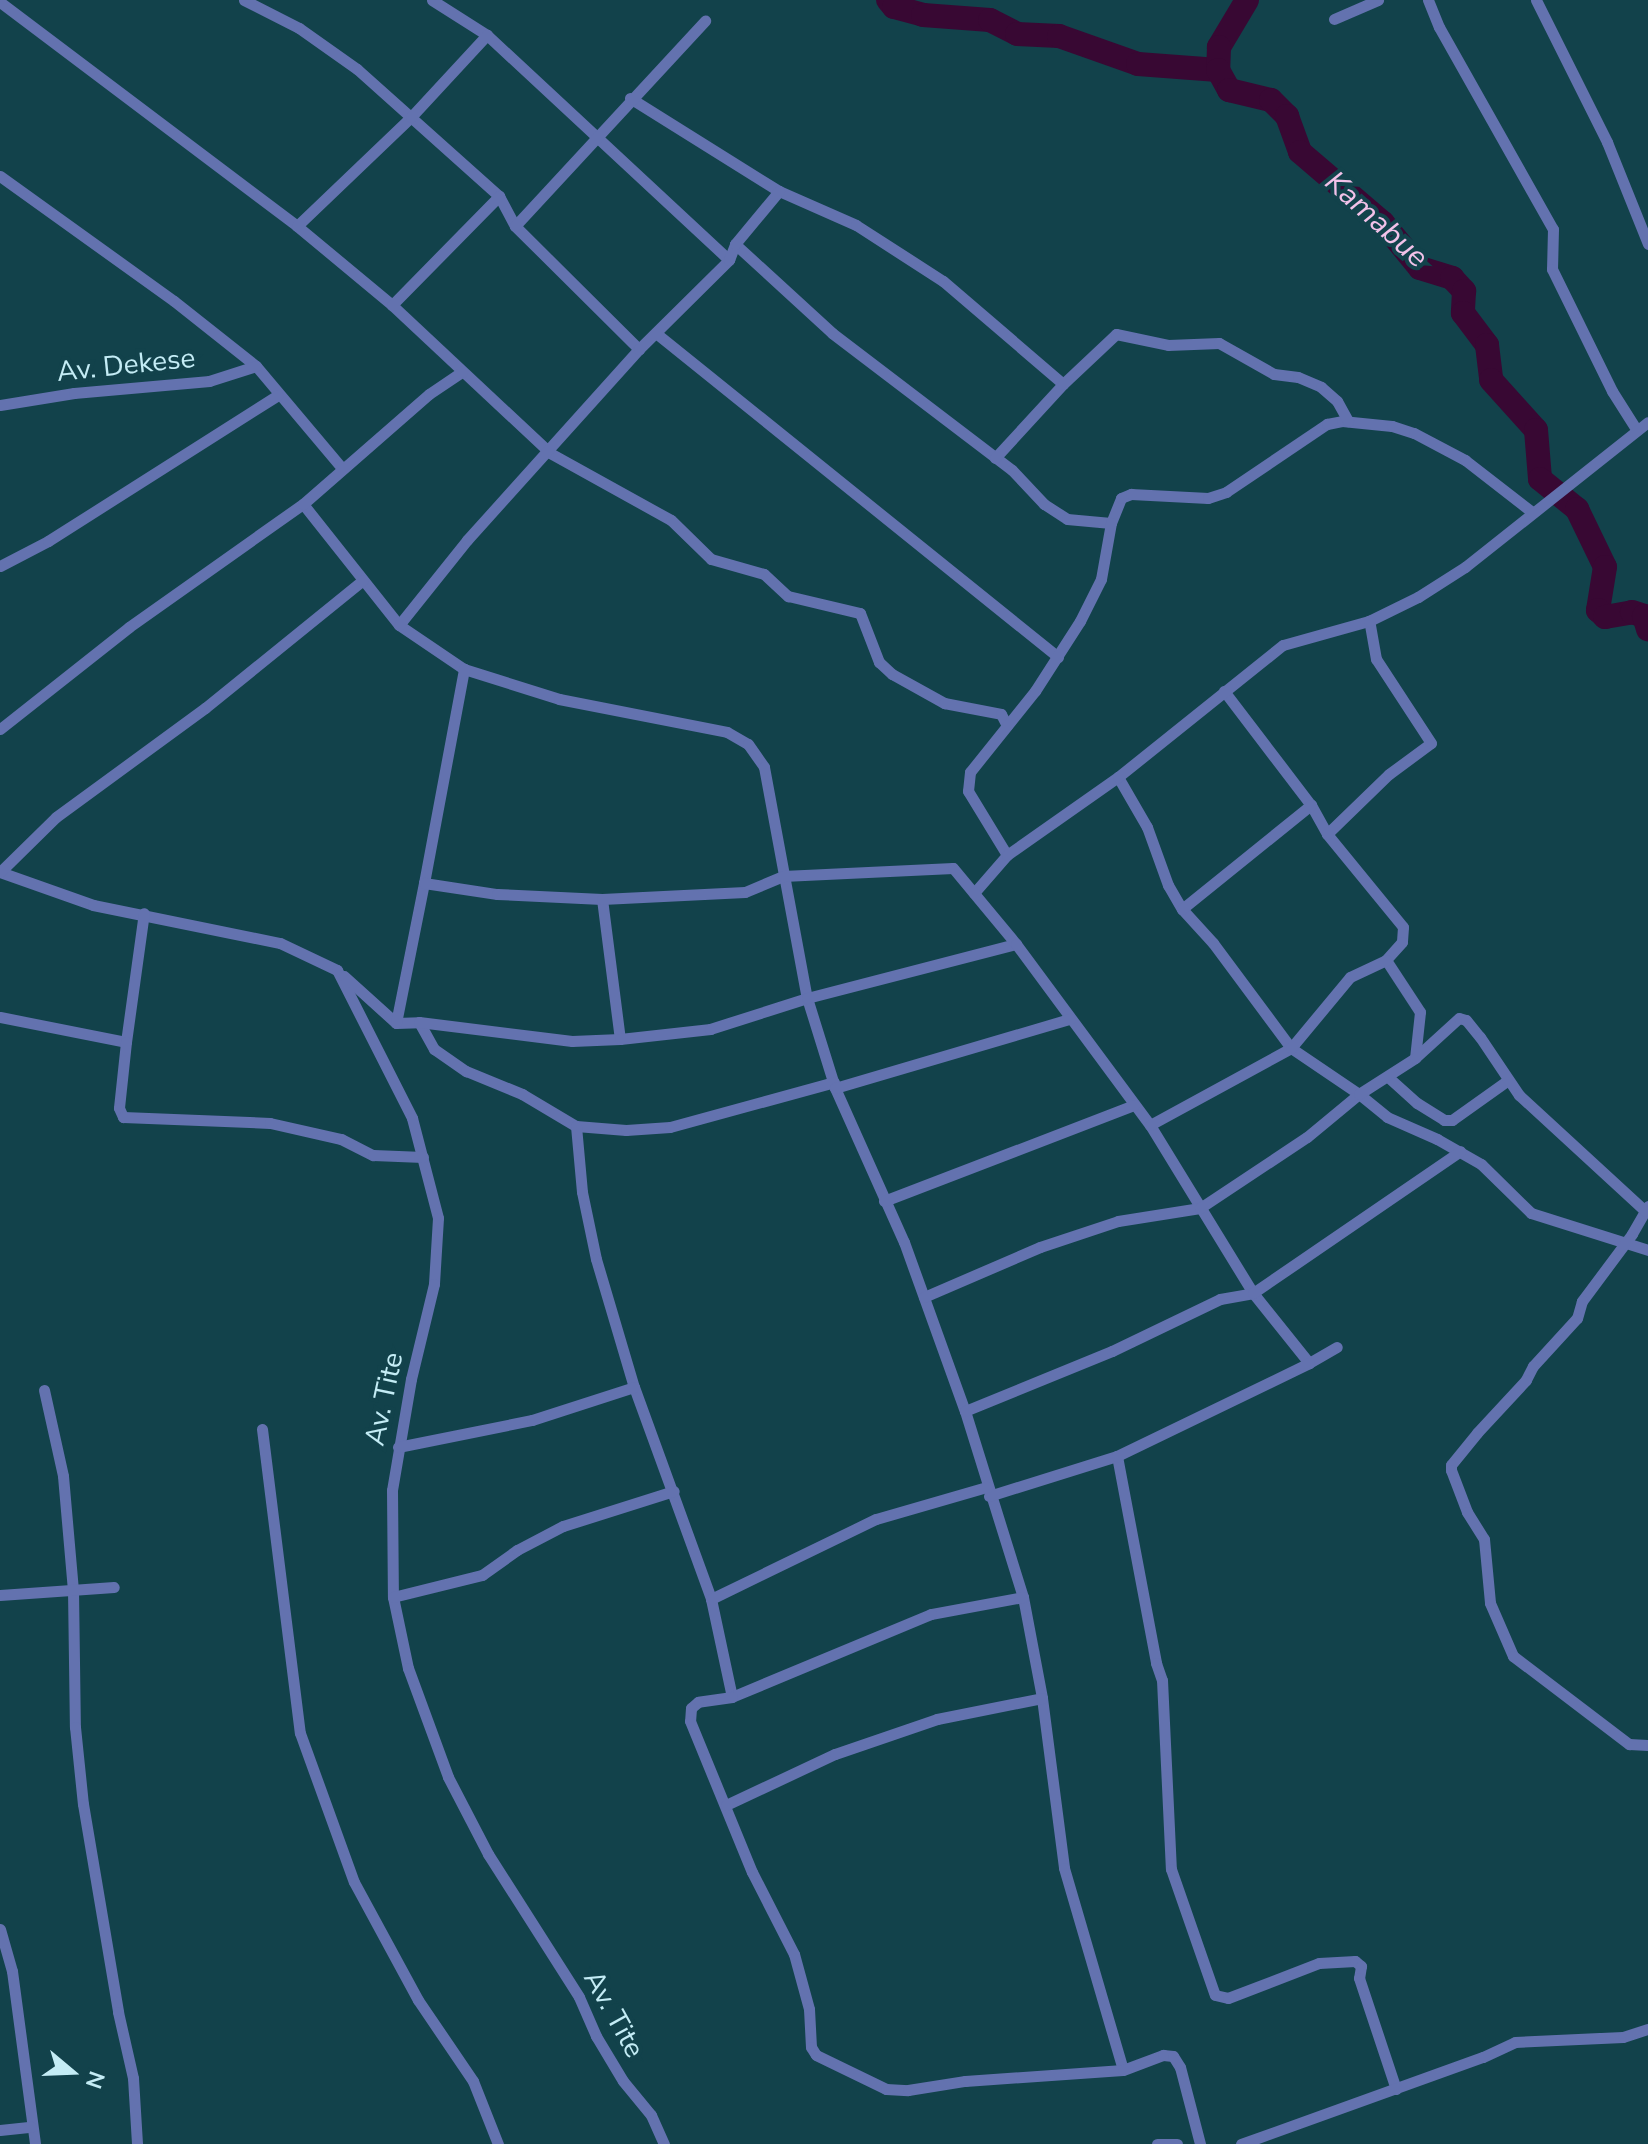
<!DOCTYPE html>
<style>
body{margin:0}
#map{position:relative;width:1648px;height:2144px;overflow:hidden;background:#12424b;font-family:"Nunito Sans",sans-serif}
div>[style]{position:absolute}
[style*='--x']{left:calc(var(--x)*1px);top:calc(var(--y)*1px);width:calc(var(--w)*1px);rotate:calc(var(--a)*1deg)}
.river>*{height:24px;margin:-12px;padding:0 12px;transform-origin:12px;border-radius:12px;background:#380833}
.street>*{height:11px;margin:-5.5px;padding:0 5.5px;transform-origin:5.5px;border-radius:5.5px;background:#6372af}
span{translate:-50% -50%;white-space:nowrap;text-align:center;line-height:1.15;-webkit-text-stroke:8px #12424b;paint-order:stroke}
.street-label{font-size:28px;color:#c4ecf5}
.water-label{font-size:30px;color:#f2c2e9;font-style:italic}
.north{position:absolute;left:32px;top:2032px;width:80px;height:80px;-webkit-text-stroke:6px #12424b;paint-order:stroke;rotate:109deg;font-size:22px;font-weight:700;line-height:32px;text-align:center;color:#c4ecf5}
.north::after{content:'';display:block;margin:auto;width:28px;height:36px;background:#c4ecf5;clip-path:polygon(50% 0,100% 100%,50% 72%,0 100%)}
</style>
<div id="map">
<div class="river">
<i style="--x:888;--y:0;--w:9;--a:49"></i>
<i style="--x:894;--y:7;--w:30;--a:15"></i>
<i style="--x:923;--y:15;--w:67;--a:4.3"></i>
<i style="--x:990;--y:20;--w:30;--a:27"></i>
<i style="--x:1017;--y:34;--w:42;--a:2.7"></i>
<i style="--x:1059;--y:36;--w:84;--a:19.5"></i>
<i style="--x:1138;--y:64;--w:80;--a:4.3"></i>
<i style="--x:1247;--y:0;--w:55;--a:120.8"></i>
<i style="--x:1219;--y:47;--w:23;--a:92"></i>
<i style="--x:1218;--y:70;--w:23;--a:61"></i>
<i style="--x:1229;--y:90;--w:43;--a:13.4"></i>
<i style="--x:1271;--y:100;--w:23;--a:45"></i>
<i style="--x:1287;--y:116;--w:38;--a:70"></i>
<i style="--x:1300;--y:152;--w:109;--a:40.5"></i>
<i style="--x:1383;--y:223;--w:58;--a:50.6"></i>
<i style="--x:1420;--y:268;--w:34;--a:17"></i>
<i style="--x:1452;--y:278;--w:18;--a:47"></i>
<i style="--x:1464;--y:291;--w:22;--a:93"></i>
<i style="--x:1463;--y:313;--w:40;--a:53"></i>
<i style="--x:1487;--y:345;--w:35;--a:83"></i>
<i style="--x:1491;--y:380;--w:67;--a:48"></i>
<i style="--x:1536;--y:430;--w:49;--a:85.3"></i>
<i style="--x:1540;--y:479;--w:48;--a:39"></i>
<i style="--x:1577;--y:509;--w:64;--a:64.2"></i>
<i style="--x:1605;--y:567;--w:44;--a:99.2"></i>
<i style="--x:1598;--y:610;--w:10;--a:45"></i>
<i style="--x:1605;--y:617;--w:27;--a:-10"></i>
<i style="--x:1632;--y:612;--w:13;--a:18"></i>
<i style="--x:1644;--y:616;--w:14;--a:73"></i>
</div>
<div class="street">
<i style="--x:244;--y:0;--w:62;--a:27"></i>
<i style="--x:299;--y:28;--w:71;--a:35.3"></i>
<i style="--x:357;--y:69;--w:191;--a:41.8"></i>
<i style="--x:499;--y:196;--w:34;--a:62"></i>
<i style="--x:515;--y:226;--w:175;--a:44.8"></i>
<i style="--x:432;--y:0;--w:65;--a:32.5"></i>
<i style="--x:487;--y:35;--w:330;--a:42.9"></i>
<i style="--x:1428;--y:0;--w:29;--a:68"></i>
<i style="--x:1439;--y:27;--w:232;--a:60.6"></i>
<i style="--x:1553;--y:229;--w:40;--a:91.4"></i>
<i style="--x:1552;--y:269;--w:136;--a:63.8"></i>
<i style="--x:1612;--y:391;--w:45;--a:57.7"></i>
<i style="--x:1536;--y:0;--w:159;--a:63.4"></i>
<i style="--x:1607;--y:142;--w:110;--a:68.1"></i>
<i style="--x:0;--y:2;--w:372;--a:37"></i>
<i style="--x:297;--y:226;--w:124;--a:39.7"></i>
<i style="--x:392;--y:305;--w:216;--a:43.1"></i>
<i style="--x:550;--y:453;--w:138;--a:29"></i>
<i style="--x:671;--y:520;--w:56;--a:44.3"></i>
<i style="--x:711;--y:559;--w:55;--a:15.8"></i>
<i style="--x:764;--y:574;--w:33;--a:43"></i>
<i style="--x:788;--y:596;--w:74;--a:13.3"></i>
<i style="--x:860;--y:613;--w:53;--a:68.8"></i>
<i style="--x:879;--y:662;--w:18;--a:43"></i>
<i style="--x:892;--y:674;--w:60;--a:29.1"></i>
<i style="--x:944;--y:703;--w:58;--a:10.9"></i>
<i style="--x:1001;--y:714;--w:13;--a:63"></i>
<i style="--x:1334;--y:19;--w:48;--a:-23.4"></i>
<i style="--x:630;--y:98;--w:176;--a:32"></i>
<i style="--x:779;--y:191;--w:84;--a:23.8"></i>
<i style="--x:856;--y:225;--w:103;--a:32.8"></i>
<i style="--x:943;--y:281;--w:158;--a:40.6"></i>
<i style="--x:0;--y:176;--w:214;--a:35.7"></i>
<i style="--x:174;--y:301;--w:105;--a:38.4"></i>
<i style="--x:256;--y:366;--w:133;--a:49.9"></i>
<i style="--x:297;--y:226;--w:158;--a:-43.7"></i>
<i style="--x:411;--y:117;--w:112;--a:-47.2"></i>
<i style="--x:515;--y:226;--w:280;--a:-47.2"></i>
<i style="--x:735;--y:244;--w:132;--a:42.5"></i>
<i style="--x:832;--y:333;--w:226;--a:37.3"></i>
<i style="--x:1012;--y:470;--w:47;--a:46.7"></i>
<i style="--x:1044;--y:504;--w:27;--a:33"></i>
<i style="--x:1067;--y:519;--w:44;--a:5.2"></i>
<i style="--x:1111;--y:523;--w:27;--a:-68"></i>
<i style="--x:1121;--y:498;--w:11;--a:-22"></i>
<i style="--x:1131;--y:494;--w:77;--a:3"></i>
<i style="--x:1208;--y:498;--w:19;--a:-18"></i>
<i style="--x:1226;--y:492;--w:122;--a:-34"></i>
<i style="--x:1327;--y:424;--w:15;--a:-11"></i>
<i style="--x:1342;--y:421;--w:50;--a:5.7"></i>
<i style="--x:1392;--y:426;--w:23;--a:18"></i>
<i style="--x:1414;--y:433;--w:58;--a:27.9"></i>
<i style="--x:1465;--y:460;--w:85;--a:37.8"></i>
<i style="--x:392;--y:305;--w:153;--a:-45.5"></i>
<i style="--x:657;--y:334;--w:515;--a:38.85"></i>
<i style="--x:0;--y:405;--w:75;--a:-9.2"></i>
<i style="--x:74;--y:393;--w:136;--a:-5.1"></i>
<i style="--x:209;--y:381;--w:49;--a:-17.7"></i>
<i style="--x:995;--y:458;--w:100;--a:-47.4"></i>
<i style="--x:1063;--y:384;--w:73;--a:-43.3"></i>
<i style="--x:1116;--y:334;--w:53;--a:11.9"></i>
<i style="--x:1168;--y:345;--w:51;--a:-2.2"></i>
<i style="--x:1219;--y:343;--w:63;--a:29.4"></i>
<i style="--x:1274;--y:374;--w:24;--a:7"></i>
<i style="--x:1298;--y:377;--w:25;--a:23"></i>
<i style="--x:1321;--y:387;--w:21;--a:41"></i>
<i style="--x:1337;--y:401;--w:23;--a:61"></i>
<i style="--x:303;--y:504;--w:154;--a:51.6"></i>
<i style="--x:399;--y:625;--w:78;--a:34.1"></i>
<i style="--x:464;--y:669;--w:100;--a:17.5"></i>
<i style="--x:559;--y:699;--w:171;--a:11.1"></i>
<i style="--x:727;--y:732;--w:24;--a:30"></i>
<i style="--x:748;--y:744;--w:28;--a:55"></i>
<i style="--x:764;--y:767;--w:235;--a:79.5"></i>
<i style="--x:807;--y:998;--w:94;--a:72.7"></i>
<i style="--x:835;--y:1088;--w:169;--a:65.9"></i>
<i style="--x:904;--y:1242;--w:180;--a:70.2"></i>
<i style="--x:965;--y:1411;--w:195;--a:72.7"></i>
<i style="--x:1023;--y:1597;--w:103;--a:79.3"></i>
<i style="--x:1042;--y:1698;--w:171;--a:82.6"></i>
<i style="--x:1064;--y:1868;--w:210;--a:73.7"></i>
<i style="--x:0;--y:566;--w:54;--a:-27.5"></i>
<i style="--x:48;--y:541;--w:272;--a:-32.4"></i>
<i style="--x:399;--y:625;--w:109;--a:-51.3"></i>
<i style="--x:467;--y:540;--w:257;--a:-48"></i>
<i style="--x:639;--y:349;--w:127;--a:-44.7"></i>
<i style="--x:729;--y:260;--w:17;--a:-69"></i>
<i style="--x:735;--y:244;--w:69;--a:-50.3"></i>
<i style="--x:1224;--y:691;--w:143;--a:52.7"></i>
<i style="--x:1311;--y:805;--w:33;--a:61"></i>
<i style="--x:1327;--y:834;--w:120;--a:50.7"></i>
<i style="--x:1403;--y:927;--w:15;--a:94"></i>
<i style="--x:1402;--y:942;--w:24;--a:132"></i>
<i style="--x:1386;--y:960;--w:62;--a:56.8"></i>
<i style="--x:1420;--y:1012;--w:46;--a:96.2"></i>
<i style="--x:0;--y:729;--w:164;--a:-38.3"></i>
<i style="--x:129;--y:627;--w:213;--a:-35.3"></i>
<i style="--x:303;--y:504;--w:167;--a:-41.1"></i>
<i style="--x:429;--y:394;--w:40;--a:-34"></i>
<i style="--x:1118;--y:777;--w:58;--a:59.9"></i>
<i style="--x:1147;--y:827;--w:62;--a:70.1"></i>
<i style="--x:1168;--y:885;--w:28;--a:60"></i>
<i style="--x:1182;--y:909;--w:46;--a:47.6"></i>
<i style="--x:1213;--y:943;--w:131;--a:53.4"></i>
<i style="--x:1291;--y:1048;--w:82;--a:34.1"></i>
<i style="--x:1359;--y:1094;--w:36;--a:39"></i>
<i style="--x:1387;--y:1117;--w:55;--a:23.7"></i>
<i style="--x:1437;--y:1139;--w:51;--a:29.6"></i>
<i style="--x:1481;--y:1164;--w:70;--a:44.4"></i>
<i style="--x:1531;--y:1213;--w:123;--a:17.5"></i>
<i style="--x:1327;--y:834;--w:86;--a:-44.1"></i>
<i style="--x:1389;--y:774;--w:52;--a:-36.4"></i>
<i style="--x:1431;--y:743;--w:100;--a:-123.2"></i>
<i style="--x:1376;--y:659;--w:39;--a:-100"></i>
<i style="--x:1007;--y:855;--w:75;--a:-121.4"></i>
<i style="--x:968;--y:791;--w:19;--a:-84"></i>
<i style="--x:970;--y:772;--w:104;--a:-51.3"></i>
<i style="--x:1035;--y:691;--w:83;--a:-57.3"></i>
<i style="--x:1080;--y:621;--w:47;--a:-63.4"></i>
<i style="--x:1101;--y:579;--w:57;--a:-79.9"></i>
<i style="--x:0;--y:872;--w:99;--a:19.5"></i>
<i style="--x:93;--y:905;--w:191;--a:11.5"></i>
<i style="--x:280;--y:943;--w:63;--a:25.3"></i>
<i style="--x:337;--y:970;--w:166;--a:63.1"></i>
<i style="--x:412;--y:1118;--w:103;--a:75.4"></i>
<i style="--x:438;--y:1218;--w:66;--a:93.5"></i>
<i style="--x:434;--y:1284;--w:98;--a:103.6"></i>
<i style="--x:411;--y:1379;--w:113;--a:99.7"></i>
<i style="--x:392;--y:1490;--w:107;--a:89.5"></i>
<i style="--x:393;--y:1597;--w:73;--a:78.1"></i>
<i style="--x:408;--y:1668;--w:116;--a:69.8"></i>
<i style="--x:448;--y:1777;--w:87;--a:62.5"></i>
<i style="--x:488;--y:1854;--w:169;--a:57.5"></i>
<i style="--x:579;--y:1997;--w:43;--a:66.4"></i>
<i style="--x:596;--y:2036;--w:52;--a:59"></i>
<i style="--x:623;--y:2081;--w:44;--a:50.5"></i>
<i style="--x:651;--y:2115;--w:32;--a:66"></i>
<i style="--x:0;--y:872;--w:78;--a:-44.5"></i>
<i style="--x:56;--y:817;--w:185;--a:-36.2"></i>
<i style="--x:205;--y:708;--w:203;--a:-39"></i>
<i style="--x:424;--y:883;--w:218;--a:-79.4"></i>
<i style="--x:974;--y:893;--w:50;--a:-49"></i>
<i style="--x:1007;--y:855;--w:136;--a:-35.1"></i>
<i style="--x:1118;--y:777;--w:211;--a:-38.7"></i>
<i style="--x:1283;--y:645;--w:89;--a:-15.6"></i>
<i style="--x:1369;--y:621;--w:55;--a:-26.1"></i>
<i style="--x:1418;--y:597;--w:56;--a:-32.6"></i>
<i style="--x:1465;--y:567;--w:233;--a:-38.4"></i>
<i style="--x:602;--y:899;--w:141;--a:82.7"></i>
<i style="--x:1182;--y:909;--w:166;--a:-38.9"></i>
<i style="--x:344;--y:976;--w:70;--a:42.1"></i>
<i style="--x:396;--y:1023;--w:23;--a:-2"></i>
<i style="--x:419;--y:1022;--w:31;--a:61"></i>
<i style="--x:434;--y:1049;--w:39;--a:35"></i>
<i style="--x:466;--y:1071;--w:61;--a:22.3"></i>
<i style="--x:522;--y:1094;--w:63;--a:30.7"></i>
<i style="--x:576;--y:1126;--w:50;--a:4.6"></i>
<i style="--x:626;--y:1130;--w:44;--a:-3.9"></i>
<i style="--x:670;--y:1127;--w:170;--a:-15.3"></i>
<i style="--x:0;--y:1017;--w:128;--a:11.2"></i>
<i style="--x:126;--y:1042;--w:130;--a:-82.1"></i>
<i style="--x:419;--y:1022;--w:154;--a:7.1"></i>
<i style="--x:572;--y:1041;--w:48;--a:-2.4"></i>
<i style="--x:620;--y:1039;--w:91;--a:-6.3"></i>
<i style="--x:710;--y:1029;--w:102;--a:-17.7"></i>
<i style="--x:807;--y:998;--w:216;--a:-14.5"></i>
<i style="--x:396;--y:1023;--w:143;--a:-78.7"></i>
<i style="--x:424;--y:883;--w:74;--a:8.6"></i>
<i style="--x:497;--y:894;--w:105;--a:2.7"></i>
<i style="--x:602;--y:899;--w:143;--a:-2.8"></i>
<i style="--x:745;--y:892;--w:41;--a:-22.8"></i>
<i style="--x:783;--y:876;--w:170;--a:-2.7"></i>
<i style="--x:953;--y:868;--w:99;--a:50.3"></i>
<i style="--x:1016;--y:944;--w:225;--a:53.5"></i>
<i style="--x:1150;--y:1125;--w:197;--a:58.5"></i>
<i style="--x:1253;--y:1293;--w:90;--a:51.3"></i>
<i style="--x:1309;--y:1363;--w:32;--a:-30"></i>
<i style="--x:126;--y:1042;--w:66;--a:96.1"></i>
<i style="--x:119;--y:1108;--w:10;--a:66"></i>
<i style="--x:123;--y:1117;--w:147;--a:2.3"></i>
<i style="--x:270;--y:1123;--w:73;--a:12.7"></i>
<i style="--x:341;--y:1139;--w:36;--a:27"></i>
<i style="--x:373;--y:1155;--w:50;--a:2.3"></i>
<i style="--x:1388;--y:1077;--w:39;--a:42"></i>
<i style="--x:1417;--y:1103;--w:32;--a:32"></i>
<i style="--x:1444;--y:1120;--w:8;--a:0"></i>
<i style="--x:1452;--y:1120;--w:69;--a:-35.5"></i>
<i style="--x:835;--y:1088;--w:245;--a:-16.4"></i>
<i style="--x:1150;--y:1125;--w:161;--a:-28.6"></i>
<i style="--x:1291;--y:1048;--w:92;--a:-50.3"></i>
<i style="--x:1350;--y:977;--w:40;--a:-25"></i>
<i style="--x:576;--y:1126;--w:66;--a:84.8"></i>
<i style="--x:582;--y:1192;--w:68;--a:78.2"></i>
<i style="--x:596;--y:1259;--w:134;--a:73.5"></i>
<i style="--x:634;--y:1387;--w:226;--a:70"></i>
<i style="--x:711;--y:1599;--w:100;--a:77.9"></i>
<i style="--x:884;--y:1201;--w:268;--a:-21"></i>
<i style="--x:1648;--y:1206;--w:32;--a:120"></i>
<i style="--x:1632;--y:1234;--w:84;--a:126.7"></i>
<i style="--x:1582;--y:1301;--w:18;--a:106"></i>
<i style="--x:1577;--y:1318;--w:65;--a:132.5"></i>
<i style="--x:1533;--y:1366;--w:16;--a:117"></i>
<i style="--x:1526;--y:1380;--w:72;--a:132.8"></i>
<i style="--x:1477;--y:1433;--w:41;--a:129.1"></i>
<i style="--x:1451;--y:1465;--w:5;--a:90"></i>
<i style="--x:1451;--y:1470;--w:45;--a:69.1"></i>
<i style="--x:1467;--y:1512;--w:32;--a:58"></i>
<i style="--x:1484;--y:1539;--w:64;--a:84.6"></i>
<i style="--x:1490;--y:1603;--w:58;--a:66.5"></i>
<i style="--x:1513;--y:1656;--w:146;--a:37.2"></i>
<i style="--x:1629;--y:1744;--w:19;--a:3"></i>
<i style="--x:924;--y:1297;--w:126;--a:-23.3"></i>
<i style="--x:1040;--y:1247;--w:82;--a:-18.4"></i>
<i style="--x:1118;--y:1221;--w:83;--a:-9"></i>
<i style="--x:1200;--y:1208;--w:128;--a:-33.6"></i>
<i style="--x:1307;--y:1137;--w:67;--a:-39.6"></i>
<i style="--x:1359;--y:1094;--w:67;--a:-32.7"></i>
<i style="--x:1415;--y:1058;--w:59;--a:-42.3"></i>
<i style="--x:1459;--y:1018;--w:7;--a:16"></i>
<i style="--x:1466;--y:1020;--w:22;--a:51"></i>
<i style="--x:1480;--y:1037;--w:70;--a:56.1"></i>
<i style="--x:1519;--y:1095;--w:171;--a:42.6"></i>
<i style="--x:44;--y:1390;--w:88;--a:77.5"></i>
<i style="--x:63;--y:1476;--w:114;--a:85"></i>
<i style="--x:73;--y:1590;--w:137;--a:89.2"></i>
<i style="--x:75;--y:1727;--w:77;--a:84.1"></i>
<i style="--x:83;--y:1804;--w:211;--a:80.4"></i>
<i style="--x:118;--y:2012;--w:68;--a:77.2"></i>
<i style="--x:133;--y:2078;--w:66;--a:86.5"></i>
<i style="--x:965;--y:1411;--w:159;--a:-22.2"></i>
<i style="--x:1112;--y:1351;--w:120;--a:-25.7"></i>
<i style="--x:1220;--y:1299;--w:34;--a:-10"></i>
<i style="--x:1253;--y:1293;--w:251;--a:-34.4"></i>
<i style="--x:262;--y:1429;--w:306;--a:82.9"></i>
<i style="--x:300;--y:1733;--w:158;--a:70.1"></i>
<i style="--x:354;--y:1882;--w:134;--a:61.5"></i>
<i style="--x:418;--y:2000;--w:98;--a:55.8"></i>
<i style="--x:473;--y:2081;--w:68;--a:68.4"></i>
<i style="--x:398;--y:1447;--w:137;--a:-11.4"></i>
<i style="--x:532;--y:1420;--w:107;--a:-17.9"></i>
<i style="--x:1117;--y:1456;--w:211;--a:79.3"></i>
<i style="--x:1156;--y:1663;--w:18;--a:71"></i>
<i style="--x:1162;--y:1680;--w:189;--a:87.3"></i>
<i style="--x:1171;--y:1869;--w:133;--a:70.8"></i>
<i style="--x:1215;--y:1995;--w:13;--a:13"></i>
<i style="--x:1228;--y:1998;--w:97;--a:-21"></i>
<i style="--x:1319;--y:1963;--w:36;--a:-3"></i>
<i style="--x:1355;--y:1961;--w:8;--a:40"></i>
<i style="--x:1361;--y:1966;--w:12;--a:99"></i>
<i style="--x:1359;--y:1978;--w:117;--a:71.6"></i>
<i style="--x:989;--y:1496;--w:134;--a:-17.4"></i>
<i style="--x:1117;--y:1456;--w:213;--a:-25.8"></i>
<i style="--x:0;--y:1595;--w:114;--a:-4"></i>
<i style="--x:393;--y:1597;--w:92;--a:-13.9"></i>
<i style="--x:482;--y:1575;--w:43;--a:-35.5"></i>
<i style="--x:517;--y:1550;--w:52;--a:-27.6"></i>
<i style="--x:563;--y:1526;--w:116;--a:-17.5"></i>
<i style="--x:1023;--y:1597;--w:94;--a:169.5"></i>
<i style="--x:931;--y:1614;--w:216;--a:157.4"></i>
<i style="--x:732;--y:1697;--w:34;--a:172"></i>
<i style="--x:698;--y:1702;--w:9;--a:139"></i>
<i style="--x:691;--y:1708;--w:13;--a:94"></i>
<i style="--x:690;--y:1721;--w:163;--a:67.7"></i>
<i style="--x:752;--y:1872;--w:92;--a:62.9"></i>
<i style="--x:794;--y:1954;--w:57;--a:74.7"></i>
<i style="--x:809;--y:2009;--w:38;--a:87"></i>
<i style="--x:811;--y:2047;--w:9;--a:58"></i>
<i style="--x:816;--y:2055;--w:78;--a:25.9"></i>
<i style="--x:886;--y:2089;--w:22;--a:3"></i>
<i style="--x:908;--y:2090;--w:58;--a:-9"></i>
<i style="--x:965;--y:2081;--w:158;--a:-4"></i>
<i style="--x:1123;--y:2070;--w:43;--a:-20.6"></i>
<i style="--x:1163;--y:2055;--w:10;--a:6"></i>
<i style="--x:1173;--y:2056;--w:13;--a:58"></i>
<i style="--x:1180;--y:2067;--w:80;--a:75.4"></i>
<i style="--x:711;--y:1599;--w:183;--a:-25.9"></i>
<i style="--x:876;--y:1519;--w:116;--a:-16.1"></i>
<i style="--x:726;--y:1805;--w:120;--a:-25.1"></i>
<i style="--x:835;--y:1754;--w:108;--a:-18.9"></i>
<i style="--x:937;--y:1719;--w:107;--a:-11.3"></i>
<i style="--x:0;--y:1929;--w:44;--a:74.1"></i>
<i style="--x:12;--y:1971;--w:175;--a:82.4"></i>
<i style="--x:0;--y:2130;--w:31;--a:-6"></i>
<i style="--x:1157;--y:2144;--w:20;--a:0"></i>
<i style="--x:1241;--y:2144;--w:257;--a:-19.8"></i>
<i style="--x:1483;--y:2057;--w:35;--a:-25"></i>
<i style="--x:1515;--y:2042;--w:108;--a:-2.7"></i>
<i style="--x:1623;--y:2037;--w:26;--a:-18"></i>
</div>
<div class="street-label">
<span style="left:126px;top:365px;rotate:-6deg">Av. Dekese</span>
<span style="left:384px;top:1399px;rotate:-78deg">Av. Tite</span>
<span style="left:614px;top:2014px;rotate:61deg">Av. Tite</span>
</div>
<div class="water-label">
<span style="left:1376px;top:220px;rotate:42deg">Kamabue</span>
</div>
<div class="north">N</div>
</div>
